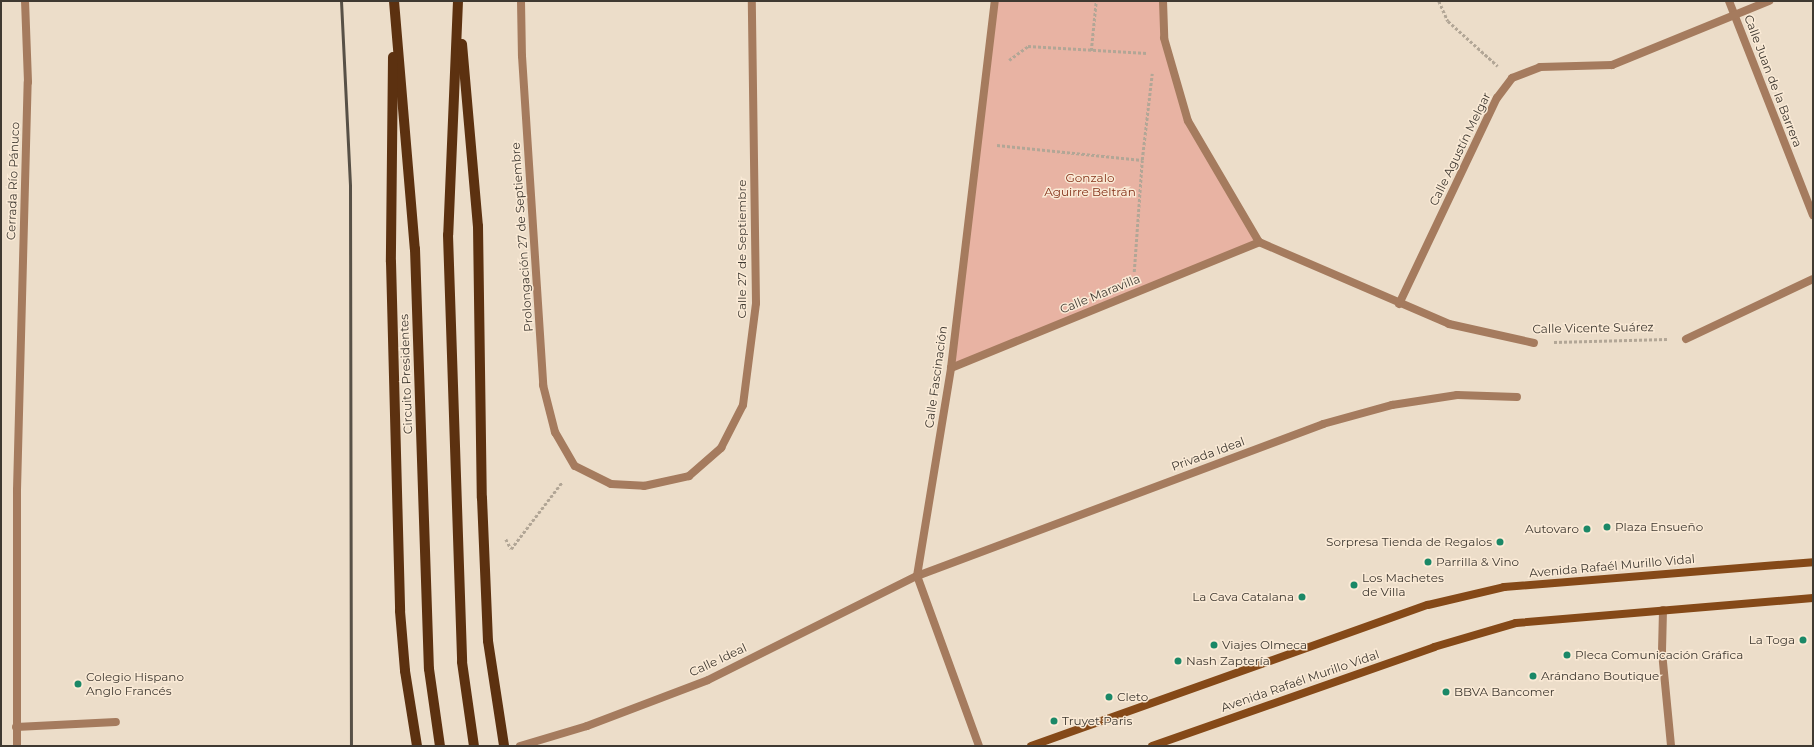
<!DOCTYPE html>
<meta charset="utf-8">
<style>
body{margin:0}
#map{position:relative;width:1814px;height:747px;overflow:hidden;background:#ecddc9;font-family:Montserrat,sans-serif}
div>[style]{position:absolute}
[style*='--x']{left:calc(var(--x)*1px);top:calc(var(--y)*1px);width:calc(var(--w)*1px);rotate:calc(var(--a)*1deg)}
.green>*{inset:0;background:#e8b3a3}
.path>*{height:2.5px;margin-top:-1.25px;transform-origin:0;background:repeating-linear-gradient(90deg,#b2a696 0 3px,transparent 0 5px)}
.lane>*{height:8px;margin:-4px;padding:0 4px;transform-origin:4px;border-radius:4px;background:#a57b5e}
.street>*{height:8px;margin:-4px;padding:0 4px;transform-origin:4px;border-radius:4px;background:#a57b5e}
.secondary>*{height:8px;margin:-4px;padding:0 4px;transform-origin:4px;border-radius:4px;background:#854918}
.primary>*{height:10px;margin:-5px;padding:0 5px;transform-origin:5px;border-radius:5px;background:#5c3110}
.rail>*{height:3px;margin:-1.5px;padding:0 1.5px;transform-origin:1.5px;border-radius:1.5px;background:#575046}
.dots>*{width:11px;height:11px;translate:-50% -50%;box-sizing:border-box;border:2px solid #faead6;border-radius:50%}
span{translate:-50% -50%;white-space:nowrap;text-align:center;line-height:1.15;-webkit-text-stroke:3px #faead6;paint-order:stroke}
.street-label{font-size:12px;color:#3f3931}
.park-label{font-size:12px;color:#843219}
.poi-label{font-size:12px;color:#3f3931}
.left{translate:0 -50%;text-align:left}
.right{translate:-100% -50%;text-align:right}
.frame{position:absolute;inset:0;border:2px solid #3f3931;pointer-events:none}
</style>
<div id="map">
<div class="green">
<i style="clip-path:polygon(995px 1px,1165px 1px,1164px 38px,1188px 121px,1259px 242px,951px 368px)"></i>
</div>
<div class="path">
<i style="--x:1439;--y:1;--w:22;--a:66"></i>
<i style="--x:1448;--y:21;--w:67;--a:42"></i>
<i style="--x:1091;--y:51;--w:50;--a:-84.3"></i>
<i style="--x:1009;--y:60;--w:24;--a:-36"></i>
<i style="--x:1028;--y:46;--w:119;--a:3.4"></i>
<i style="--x:997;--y:145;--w:146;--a:5.9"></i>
<i style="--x:1134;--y:272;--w:112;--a:-85.9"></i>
<i style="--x:1142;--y:160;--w:87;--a:-83.4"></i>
<i style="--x:1554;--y:342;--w:113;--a:-1.5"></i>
<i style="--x:506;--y:539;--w:11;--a:63"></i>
<i style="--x:511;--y:549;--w:84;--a:-52.7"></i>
</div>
<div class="lane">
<i style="--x:1663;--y:610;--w:42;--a:91.4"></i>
<i style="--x:1662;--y:652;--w:94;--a:84.5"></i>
</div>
<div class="street">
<i style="--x:521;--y:1;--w:55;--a:89"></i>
<i style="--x:522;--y:56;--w:330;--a:86.3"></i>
<i style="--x:543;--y:385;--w:49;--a:75.7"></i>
<i style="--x:555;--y:432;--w:39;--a:60"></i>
<i style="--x:575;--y:466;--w:40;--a:26.6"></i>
<i style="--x:611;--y:484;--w:33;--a:3"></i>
<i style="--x:644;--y:486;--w:46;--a:-12.5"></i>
<i style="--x:689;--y:476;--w:43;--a:-41.2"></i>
<i style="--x:721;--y:448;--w:48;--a:-62.9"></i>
<i style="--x:743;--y:405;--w:103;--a:-82.7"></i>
<i style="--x:756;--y:303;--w:302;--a:-90.8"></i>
<i style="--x:1163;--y:1;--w:37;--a:88"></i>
<i style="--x:1164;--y:38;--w:86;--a:73.9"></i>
<i style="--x:1188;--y:121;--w:140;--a:59.6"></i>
<i style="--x:1729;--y:1;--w:230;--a:68.6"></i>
<i style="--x:1259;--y:242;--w:207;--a:23.3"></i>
<i style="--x:1449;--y:324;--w:87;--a:12.6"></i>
<i style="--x:1399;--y:304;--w:228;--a:-64.6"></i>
<i style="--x:1497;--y:98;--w:25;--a:-53"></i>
<i style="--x:1512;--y:78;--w:30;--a:-21"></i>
<i style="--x:1540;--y:67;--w:72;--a:-1.6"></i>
<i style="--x:1612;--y:65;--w:170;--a:-22.2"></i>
<i style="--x:1686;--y:339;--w:140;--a:-25.3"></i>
<i style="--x:951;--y:368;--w:333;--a:-22.2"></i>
<i style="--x:16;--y:727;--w:100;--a:-2.9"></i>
<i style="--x:17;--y:746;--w:256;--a:-90"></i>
<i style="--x:17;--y:490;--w:408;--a:-88.5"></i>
<i style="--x:28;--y:82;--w:81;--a:-92.1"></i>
<i style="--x:520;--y:746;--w:70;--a:-16.6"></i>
<i style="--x:587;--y:726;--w:129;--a:-20.8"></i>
<i style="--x:708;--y:680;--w:233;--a:-26.5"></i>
<i style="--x:917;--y:576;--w:434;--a:-20.5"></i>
<i style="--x:1323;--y:424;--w:72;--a:-15.4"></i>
<i style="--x:1392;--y:405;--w:66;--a:-8.7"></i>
<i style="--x:1457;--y:395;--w:60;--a:1.9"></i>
<i style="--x:979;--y:746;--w:181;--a:-110"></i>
<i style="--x:917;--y:576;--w:211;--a:-80.7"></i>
<i style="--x:951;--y:368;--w:370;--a:-83.2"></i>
</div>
<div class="secondary">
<i style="--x:1031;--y:746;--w:421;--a:-19.6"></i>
<i style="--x:1428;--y:605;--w:78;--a:-13.3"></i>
<i style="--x:1504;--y:587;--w:310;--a:-4.6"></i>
<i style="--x:1152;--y:746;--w:299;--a:-19.3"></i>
<i style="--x:1434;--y:647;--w:85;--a:-16.3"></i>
<i style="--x:1516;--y:623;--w:298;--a:-4.8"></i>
</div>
<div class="primary">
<i style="--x:394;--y:1;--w:249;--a:85.2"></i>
<i style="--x:415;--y:249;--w:420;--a:88.1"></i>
<i style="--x:429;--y:669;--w:78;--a:81.9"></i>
<i style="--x:458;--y:1;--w:234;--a:92.4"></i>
<i style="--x:448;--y:235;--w:427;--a:88.1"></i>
<i style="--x:462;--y:662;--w:85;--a:81.9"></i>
<i style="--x:462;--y:44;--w:183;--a:85"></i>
<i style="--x:478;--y:226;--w:272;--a:89.2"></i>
<i style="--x:482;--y:498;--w:143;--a:87.6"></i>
<i style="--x:488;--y:641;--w:106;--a:81.3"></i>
<i style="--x:393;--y:57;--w:205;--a:90.6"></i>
<i style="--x:391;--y:262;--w:349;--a:88.5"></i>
<i style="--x:400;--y:611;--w:60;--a:85.2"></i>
<i style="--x:405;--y:671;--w:76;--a:80.9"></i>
</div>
<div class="rail">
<i style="--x:341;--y:1;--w:185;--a:87.2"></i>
<i style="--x:350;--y:186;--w:560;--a:89.9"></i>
</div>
<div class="dots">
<i style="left:1607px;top:527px;background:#1b8867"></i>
<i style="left:1587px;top:529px;background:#1b8867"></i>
<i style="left:1500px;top:542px;background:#1b8867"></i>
<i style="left:1428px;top:562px;background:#1b8867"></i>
<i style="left:1354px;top:585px;background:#1b8867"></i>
<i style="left:1302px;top:597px;background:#1b8867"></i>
<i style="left:1803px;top:640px;background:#1b8867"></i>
<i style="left:1214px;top:645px;background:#1b8867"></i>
<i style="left:1567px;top:655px;background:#1b8867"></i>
<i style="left:1178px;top:661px;background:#1b8867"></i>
<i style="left:1533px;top:676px;background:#1b8867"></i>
<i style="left:78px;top:684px;background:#1b8867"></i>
<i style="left:1446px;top:692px;background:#1b8867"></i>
<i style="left:1109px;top:697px;background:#1b8867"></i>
<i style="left:1054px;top:721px;background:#1b8867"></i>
</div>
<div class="street-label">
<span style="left:1773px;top:81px;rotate:69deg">Calle Juan de la Barrera</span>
<span style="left:1460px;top:149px;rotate:-64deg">Calle Agustín Melgar</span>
<span style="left:13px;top:181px;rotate:-88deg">Cerrada Río Pánuco</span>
<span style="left:522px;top:237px;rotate:-94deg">Prolongación 27 de Septiembre</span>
<span style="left:742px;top:249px;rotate:-90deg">Calle 27 de Septiembre</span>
<span style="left:1100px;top:294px;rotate:-22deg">Calle Maravilla</span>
<span style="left:1593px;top:328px;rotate:-1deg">Calle Vicente Suárez</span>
<span style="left:406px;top:374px;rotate:-92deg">Circuito Presidentes</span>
<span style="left:936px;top:377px;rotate:-82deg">Calle Fascinación</span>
<span style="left:1208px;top:454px;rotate:-20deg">Privada Ideal</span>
<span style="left:1612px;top:566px;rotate:-5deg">Avenida Rafaél Murillo Vidal</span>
<span style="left:718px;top:660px;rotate:-25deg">Calle Ideal</span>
<span style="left:1300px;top:681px;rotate:-19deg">Avenida Rafaél Murillo Vidal</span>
</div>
<div class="park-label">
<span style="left:1090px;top:185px">Gonzalo<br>Aguirre Beltrán</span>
</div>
<div class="poi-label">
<span class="left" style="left:1615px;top:527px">Plaza Ensueño</span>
<span class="right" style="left:1579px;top:529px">Autovaro</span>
<span class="right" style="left:1492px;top:542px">Sorpresa Tienda de Regalos</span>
<span class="left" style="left:1436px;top:562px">Parrilla &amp; Vino</span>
<span class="left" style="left:1362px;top:585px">Los Machetes<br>de Villa</span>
<span class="right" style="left:1294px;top:597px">La Cava Catalana</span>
<span class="right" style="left:1795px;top:640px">La Toga</span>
<span class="left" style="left:1222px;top:645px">Viajes Olmeca</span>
<span class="left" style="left:1575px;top:655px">Pleca Comunicación Gráfica</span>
<span class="left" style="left:1186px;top:661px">Nash Zaptería</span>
<span class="left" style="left:1541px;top:676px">Arándano Boutique</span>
<span class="left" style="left:86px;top:684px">Colegio Hispano<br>Anglo Francés</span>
<span class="left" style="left:1454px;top:692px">BBVA Bancomer</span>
<span class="left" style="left:1117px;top:697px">Cleto</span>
<span class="left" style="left:1062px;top:721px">Truyet Paris</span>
</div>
<div class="frame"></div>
</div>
